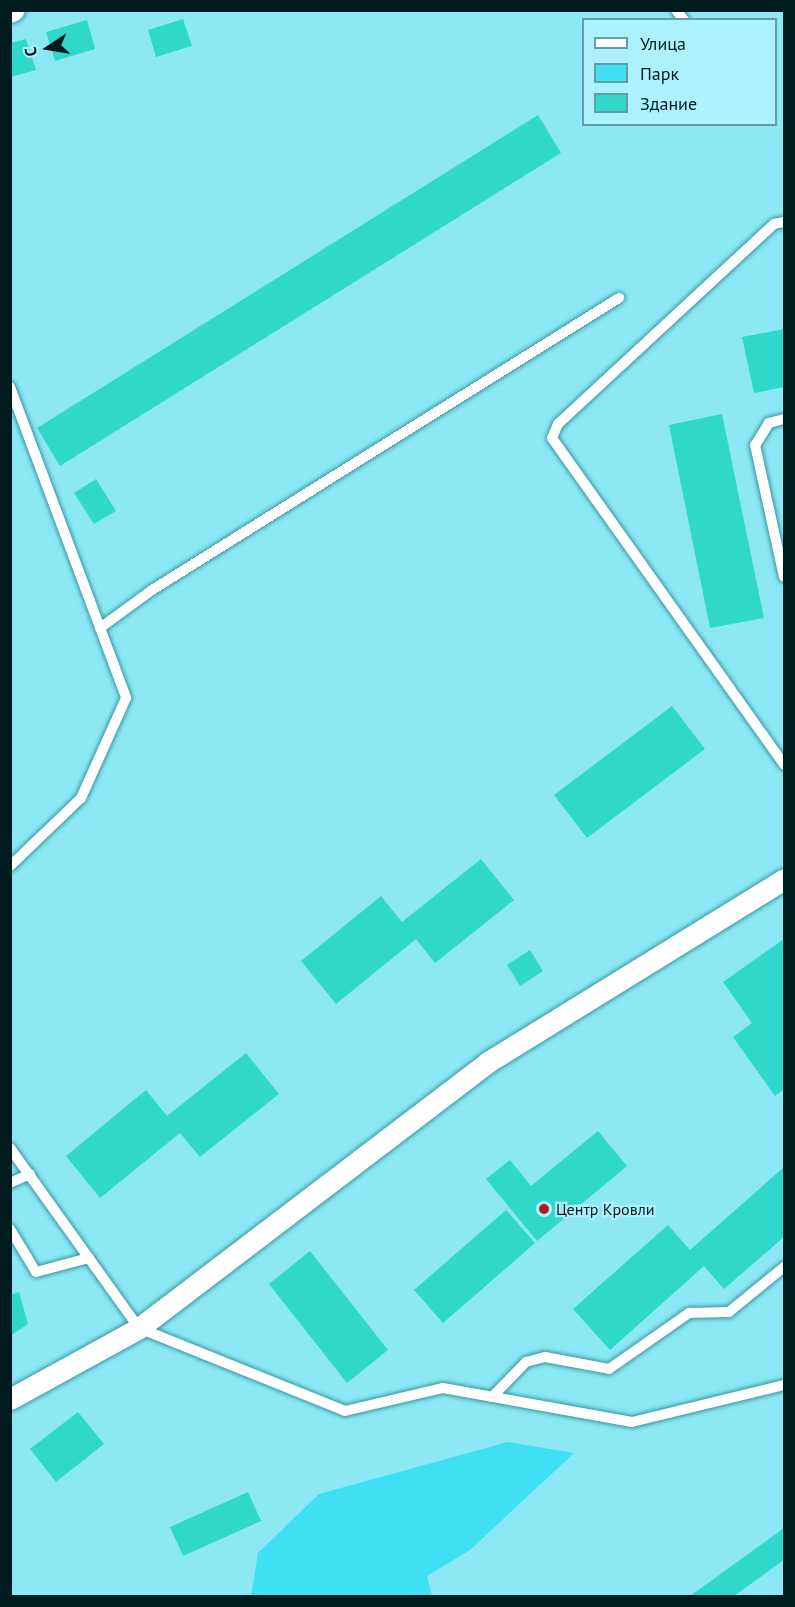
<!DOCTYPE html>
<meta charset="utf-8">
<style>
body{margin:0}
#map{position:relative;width:795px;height:1607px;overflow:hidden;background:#8ce8f5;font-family:"PT Sans",sans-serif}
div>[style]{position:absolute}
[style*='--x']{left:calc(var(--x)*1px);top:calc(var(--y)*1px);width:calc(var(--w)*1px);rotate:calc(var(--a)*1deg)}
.green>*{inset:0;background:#3fe0f3}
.building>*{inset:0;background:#30d8cc}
.roads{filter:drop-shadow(0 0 2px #3796a2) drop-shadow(0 0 2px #3796a2)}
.lane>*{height:10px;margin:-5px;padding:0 5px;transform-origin:5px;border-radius:5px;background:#fff}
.street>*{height:21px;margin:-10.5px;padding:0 10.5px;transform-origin:10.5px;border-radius:10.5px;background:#fff}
.dots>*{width:16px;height:16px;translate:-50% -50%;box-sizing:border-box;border:3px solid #abf2fc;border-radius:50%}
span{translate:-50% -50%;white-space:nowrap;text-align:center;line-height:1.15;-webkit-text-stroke:4.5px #abf2fc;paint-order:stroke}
.poi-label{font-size:16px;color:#001c20}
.left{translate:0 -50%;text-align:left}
.frame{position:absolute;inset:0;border:12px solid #001c20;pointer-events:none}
.legend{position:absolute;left:582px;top:18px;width:195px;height:108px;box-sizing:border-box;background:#abf2fc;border:2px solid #679ca4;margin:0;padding:8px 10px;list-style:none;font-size:18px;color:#001c20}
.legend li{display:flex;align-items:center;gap:12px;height:30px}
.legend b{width:30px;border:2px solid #679ca4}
.north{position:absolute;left:18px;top:18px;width:60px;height:60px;-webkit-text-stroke:4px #abf2fc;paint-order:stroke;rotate:258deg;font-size:16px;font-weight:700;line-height:24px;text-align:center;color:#001c20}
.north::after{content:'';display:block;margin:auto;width:21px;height:27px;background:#001c20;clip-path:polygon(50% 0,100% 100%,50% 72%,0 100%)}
</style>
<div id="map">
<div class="green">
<i style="clip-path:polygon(508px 1442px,574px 1453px,470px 1550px,427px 1576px,432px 1596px,251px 1596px,258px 1553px,319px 1494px)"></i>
</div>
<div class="building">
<i style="clip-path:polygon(183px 19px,192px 46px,156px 57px,148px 30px)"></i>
<i style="clip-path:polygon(87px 20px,95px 49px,55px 61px,46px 32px)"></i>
<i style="clip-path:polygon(26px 39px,36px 70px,10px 77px,10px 43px)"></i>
<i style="clip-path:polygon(538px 115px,561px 153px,60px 466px,37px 428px)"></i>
<i style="clip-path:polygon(784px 329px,784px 387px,754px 393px,742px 337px)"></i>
<i style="clip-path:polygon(722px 414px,764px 618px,710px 628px,669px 425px)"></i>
<i style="clip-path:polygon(96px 479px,116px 511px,94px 524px,74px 493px)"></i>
<i style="clip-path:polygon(672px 706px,705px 749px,587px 838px,554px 795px)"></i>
<i style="clip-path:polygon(481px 859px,514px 900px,435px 963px,416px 939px,336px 1004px,301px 961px,381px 896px,402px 922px)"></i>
<i style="clip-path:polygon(784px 939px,784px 1089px,775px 1096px,733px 1037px,752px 1023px,723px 982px)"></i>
<i style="clip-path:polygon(530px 950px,543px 971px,520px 986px,507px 965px)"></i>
<i style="clip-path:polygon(246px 1053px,279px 1094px,200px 1157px,180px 1133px,100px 1198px,66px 1156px,146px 1090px,167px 1116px)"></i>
<i style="clip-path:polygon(598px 1131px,627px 1166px,537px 1241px,486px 1179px,510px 1160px,531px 1186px)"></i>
<i style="clip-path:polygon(784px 1167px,784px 1237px,724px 1289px,704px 1266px,610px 1350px,573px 1309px,668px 1225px,690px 1250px)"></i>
<i style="clip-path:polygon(506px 1210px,535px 1243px,443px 1323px,414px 1290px)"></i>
<i style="clip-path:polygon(310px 1251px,388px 1350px,347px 1383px,269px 1284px)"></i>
<i style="clip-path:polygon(19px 1292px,28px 1324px,10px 1336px,10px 1295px)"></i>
<i style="clip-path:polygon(78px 1412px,104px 1444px,56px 1482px,30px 1449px)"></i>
<i style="clip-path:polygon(248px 1492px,261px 1521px,183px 1556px,170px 1527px)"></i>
<i style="clip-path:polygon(784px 1528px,784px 1560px,734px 1596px,690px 1596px)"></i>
</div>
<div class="roads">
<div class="lane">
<i style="--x:676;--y:10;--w:13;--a:51"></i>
<i style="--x:784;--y:222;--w:10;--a:169"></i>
<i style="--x:774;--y:224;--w:294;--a:137.2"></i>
<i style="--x:558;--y:424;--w:15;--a:113"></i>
<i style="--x:552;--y:438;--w:401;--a:54.6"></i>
<i style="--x:10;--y:387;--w:332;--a:69.5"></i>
<i style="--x:126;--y:698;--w:110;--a:114.2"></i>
<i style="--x:81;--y:798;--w:98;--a:136.2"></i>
<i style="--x:784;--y:419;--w:16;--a:165"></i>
<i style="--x:769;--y:423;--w:26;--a:122"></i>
<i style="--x:755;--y:445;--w:135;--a:77.6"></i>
<i style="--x:100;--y:628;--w:64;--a:-36.2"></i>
<i style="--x:152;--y:590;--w:551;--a:-32.02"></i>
<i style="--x:10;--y:1148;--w:221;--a:54.4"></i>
<i style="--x:139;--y:1328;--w:222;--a:21.9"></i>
<i style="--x:345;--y:1411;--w:101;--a:-13.2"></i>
<i style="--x:443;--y:1388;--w:192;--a:10.2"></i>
<i style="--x:632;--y:1422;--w:156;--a:-13.7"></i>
<i style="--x:10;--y:1183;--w:22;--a:-24"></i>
<i style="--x:10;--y:1229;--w:50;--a:58.8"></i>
<i style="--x:36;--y:1272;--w:55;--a:-14.8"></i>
<i style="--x:492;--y:1397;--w:49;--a:-45.8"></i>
<i style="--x:526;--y:1362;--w:20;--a:-15"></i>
<i style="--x:545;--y:1357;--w:65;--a:10.6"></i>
<i style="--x:609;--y:1369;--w:98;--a:-35"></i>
<i style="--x:689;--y:1313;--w:40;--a:-1.4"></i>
<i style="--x:729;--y:1312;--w:71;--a:-39.3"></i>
</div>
<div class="street">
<i style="--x:10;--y:12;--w:4;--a:-27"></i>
<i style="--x:10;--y:1399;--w:147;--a:-28.8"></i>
<i style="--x:139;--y:1328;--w:439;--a:-37.3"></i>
<i style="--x:488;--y:1062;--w:348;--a:-31.7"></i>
</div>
</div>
<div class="dots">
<i style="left:544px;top:1209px;background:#ae1c1d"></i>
</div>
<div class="poi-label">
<span class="left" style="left:556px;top:1209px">Центр Кровли</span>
</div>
<div class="frame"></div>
<ul class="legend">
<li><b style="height:8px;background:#fff"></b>Улица</li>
<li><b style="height:16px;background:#3fe0f3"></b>Парк</li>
<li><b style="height:16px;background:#30d8cc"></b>Здание</li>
</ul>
<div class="north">С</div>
</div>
